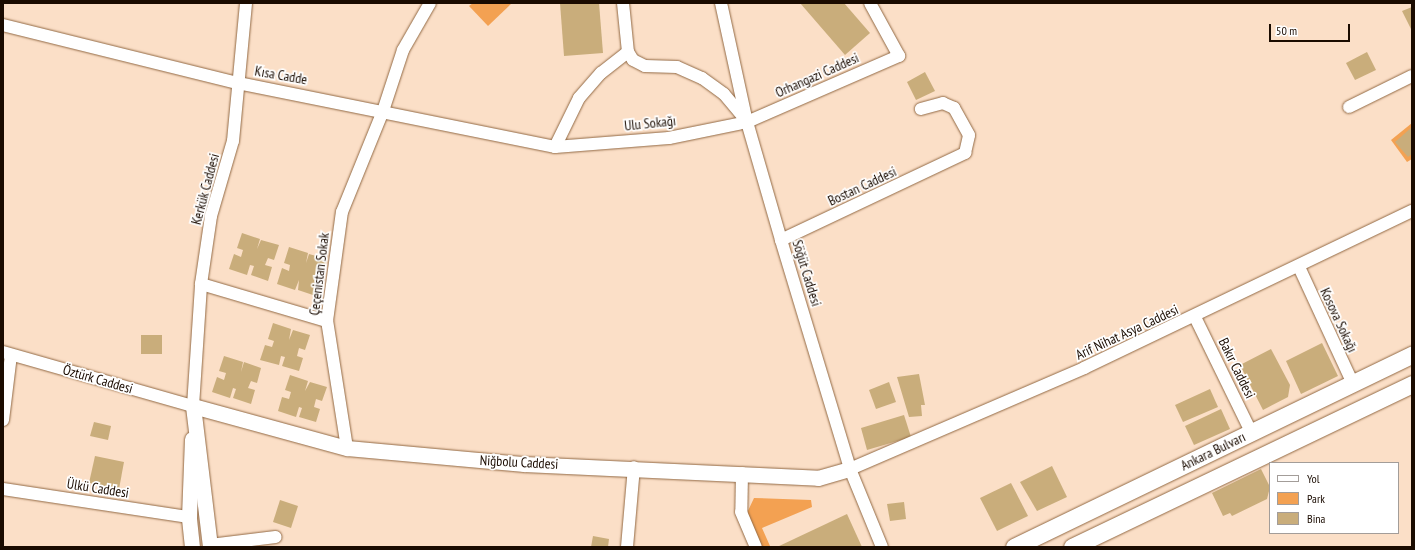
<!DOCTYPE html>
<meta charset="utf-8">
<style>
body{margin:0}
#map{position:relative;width:1415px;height:550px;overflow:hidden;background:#fbdfc7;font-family:"PT Sans Narrow",sans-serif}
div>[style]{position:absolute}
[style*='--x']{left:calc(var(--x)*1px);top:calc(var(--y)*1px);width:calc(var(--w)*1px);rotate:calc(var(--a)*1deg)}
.green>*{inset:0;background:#f3a152}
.building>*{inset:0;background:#c9ad7b}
.roads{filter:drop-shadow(0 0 1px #926944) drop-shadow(0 0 1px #926944)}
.minor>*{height:12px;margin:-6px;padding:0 6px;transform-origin:6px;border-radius:6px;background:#fff}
.tertiary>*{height:15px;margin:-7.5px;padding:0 7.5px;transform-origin:7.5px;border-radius:7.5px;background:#fff}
.secondary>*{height:17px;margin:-8.5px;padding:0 8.5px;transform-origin:8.5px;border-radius:8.5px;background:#fff}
span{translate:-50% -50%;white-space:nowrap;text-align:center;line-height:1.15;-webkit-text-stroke:3.5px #fff;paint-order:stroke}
.street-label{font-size:14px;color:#1a0b00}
.frame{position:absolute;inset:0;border:4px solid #1a0b00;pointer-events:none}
.legend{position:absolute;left:1269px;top:462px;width:130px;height:72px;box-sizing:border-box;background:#fff;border:1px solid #a39d99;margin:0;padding:5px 7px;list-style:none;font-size:12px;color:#1a0b00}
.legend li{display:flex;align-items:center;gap:8px;height:20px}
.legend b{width:20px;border:1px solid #a39d99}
.scale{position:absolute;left:1269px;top:24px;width:81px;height:18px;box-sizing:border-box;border:2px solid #1a0b00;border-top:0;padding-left:5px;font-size:12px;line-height:14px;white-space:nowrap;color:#1a0b00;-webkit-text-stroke:3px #fff;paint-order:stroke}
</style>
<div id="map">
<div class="green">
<i style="clip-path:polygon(473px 3px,512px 3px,488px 26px,469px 6px)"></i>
<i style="clip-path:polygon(1412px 123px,1412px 159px,1407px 162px,1391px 140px)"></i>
<i style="clip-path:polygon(754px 498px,811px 500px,812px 507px,762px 528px,770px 546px,762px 547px,747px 513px)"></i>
</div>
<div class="building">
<i style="clip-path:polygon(560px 3px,599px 3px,603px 53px,564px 56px)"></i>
<i style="clip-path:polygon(800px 3px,844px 3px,870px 33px,845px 55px)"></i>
<i style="clip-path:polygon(1412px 7px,1412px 31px,1402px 11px)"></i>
<i style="clip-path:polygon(1367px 52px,1376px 70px,1355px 80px,1346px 63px)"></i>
<i style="clip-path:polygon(925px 72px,935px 91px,916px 100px,907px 82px)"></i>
<i style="clip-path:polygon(1412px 127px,1412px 154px,1408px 157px,1395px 142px)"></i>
<i style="clip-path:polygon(242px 233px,260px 239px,257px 249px,261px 240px,279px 245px,274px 260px,268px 258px,265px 265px,272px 267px,268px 281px,251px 275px,254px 266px,250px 265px,247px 275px,229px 269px,234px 254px,241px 257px,243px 250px,237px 248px)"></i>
<i style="clip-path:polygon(289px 247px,308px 253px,306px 263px,309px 254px,327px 259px,322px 274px,316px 273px,314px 279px,321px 281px,316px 296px,298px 290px,299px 280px,295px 290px,277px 284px,282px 268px,289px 271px,290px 265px,284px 263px)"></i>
<i style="clip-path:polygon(273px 323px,291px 329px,289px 340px,293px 330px,310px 335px,305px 350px,299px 348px,297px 356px,303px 358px,299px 371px,282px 366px,285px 357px,281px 356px,279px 365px,260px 360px,265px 345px,272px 347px,274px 341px,268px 339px)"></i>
<i style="clip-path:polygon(141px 335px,162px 335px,162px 354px,141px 354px)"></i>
<i style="clip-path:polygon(1322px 343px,1338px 376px,1301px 394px,1286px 361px)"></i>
<i style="clip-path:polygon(1271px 349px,1290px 385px,1288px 397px,1263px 410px,1240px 365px)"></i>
<i style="clip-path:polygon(224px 356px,243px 362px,241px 372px,244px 362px,261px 368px,257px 383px,251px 381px,248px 388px,255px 390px,251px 404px,233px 398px,236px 389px,233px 388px,230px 398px,212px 392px,217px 377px,224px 380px,226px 373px,219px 371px)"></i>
<i style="clip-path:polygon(919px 374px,925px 405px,921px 405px,922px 416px,909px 417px,897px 377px)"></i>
<i style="clip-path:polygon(290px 375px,308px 381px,305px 391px,310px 382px,327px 387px,322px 401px,316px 399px,314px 407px,320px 409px,316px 422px,299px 417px,302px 408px,299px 407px,296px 417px,278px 411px,282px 397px,289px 399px,291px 392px,285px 390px)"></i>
<i style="clip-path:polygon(889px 382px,896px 402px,876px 409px,869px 390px)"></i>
<i style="clip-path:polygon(1210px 389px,1218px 407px,1183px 422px,1175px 405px)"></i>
<i style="clip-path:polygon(1221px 409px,1230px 429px,1194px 445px,1185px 426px)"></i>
<i style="clip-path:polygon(904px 415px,911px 437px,867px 450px,861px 428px)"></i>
<i style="clip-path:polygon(94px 422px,111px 426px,108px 440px,90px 436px)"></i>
<i style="clip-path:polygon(95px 456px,124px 462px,119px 489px,89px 483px)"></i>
<i style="clip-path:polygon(1052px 466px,1067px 497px,1037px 511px,1020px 482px)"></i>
<i style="clip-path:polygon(1261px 469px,1270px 487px,1267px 499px,1232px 516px,1230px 513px,1223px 516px,1212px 493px)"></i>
<i style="clip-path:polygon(1011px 483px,1028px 516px,997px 531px,980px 498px)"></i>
<i style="clip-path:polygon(280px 500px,298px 506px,291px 528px,273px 522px)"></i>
<i style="clip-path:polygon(904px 502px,906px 519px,890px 521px,887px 504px)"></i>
<i style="clip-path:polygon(847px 514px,862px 547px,777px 547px)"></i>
<i style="clip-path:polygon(593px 536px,609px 539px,608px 547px,591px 547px)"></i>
</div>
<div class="roads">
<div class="minor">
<i style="--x:623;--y:3;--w:49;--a:84.2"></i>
<i style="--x:628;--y:52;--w:9;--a:58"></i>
<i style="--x:633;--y:60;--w:13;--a:27"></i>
<i style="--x:645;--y:66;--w:32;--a:2"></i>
<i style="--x:677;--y:67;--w:27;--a:24"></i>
<i style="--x:702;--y:78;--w:27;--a:36"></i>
<i style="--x:724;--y:94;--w:31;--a:50"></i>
<i style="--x:721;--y:3;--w:122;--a:77.7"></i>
<i style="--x:747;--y:122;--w:123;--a:73.9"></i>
<i style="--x:781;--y:240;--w:239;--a:73.2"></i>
<i style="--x:850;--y:469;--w:84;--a:67.7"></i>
<i style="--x:3;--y:25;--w:242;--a:13.9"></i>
<i style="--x:238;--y:83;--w:323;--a:11.4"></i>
<i style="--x:555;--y:147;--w:114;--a:-4.5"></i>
<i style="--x:669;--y:138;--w:80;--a:-11.6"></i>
<i style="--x:747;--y:122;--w:166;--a:-23.5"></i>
<i style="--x:899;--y:56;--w:60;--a:-118.7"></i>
<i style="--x:1349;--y:107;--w:70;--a:-26.2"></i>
<i style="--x:555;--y:147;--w:55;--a:-63.9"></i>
<i style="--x:579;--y:98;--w:33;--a:-49"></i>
<i style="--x:601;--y:73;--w:34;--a:-38"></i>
<i style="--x:781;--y:240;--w:204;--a:-25.3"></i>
<i style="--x:965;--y:153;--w:18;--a:-77"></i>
<i style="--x:969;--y:135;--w:31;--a:-119"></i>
<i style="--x:954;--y:108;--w:12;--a:-156"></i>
<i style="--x:943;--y:103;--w:23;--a:165"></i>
<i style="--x:1299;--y:267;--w:129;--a:65.2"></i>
<i style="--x:201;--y:284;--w:131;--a:16.4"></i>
<i style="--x:1195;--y:317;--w:128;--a:64"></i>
<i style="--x:3;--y:352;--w:198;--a:15.9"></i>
<i style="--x:193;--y:406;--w:122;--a:-86.2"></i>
<i style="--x:201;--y:284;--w:69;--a:-81.6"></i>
<i style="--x:211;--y:216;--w:78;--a:-73.7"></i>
<i style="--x:233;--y:141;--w:139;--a:-84.6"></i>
<i style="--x:3;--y:420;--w:65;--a:-83"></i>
<i style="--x:347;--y:448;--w:129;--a:-98.9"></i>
<i style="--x:327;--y:321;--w:110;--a:-82.2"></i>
<i style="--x:342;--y:212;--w:109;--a:-67.9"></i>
<i style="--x:383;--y:111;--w:64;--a:-71.8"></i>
<i style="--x:403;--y:50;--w:54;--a:-60.1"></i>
<i style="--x:850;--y:469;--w:255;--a:-23.3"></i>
<i style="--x:1084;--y:368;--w:364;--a:-25.6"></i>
<i style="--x:742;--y:473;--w:39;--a:91"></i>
<i style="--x:741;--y:512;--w:38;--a:67"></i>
<i style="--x:3;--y:489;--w:188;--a:8.6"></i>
<i style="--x:210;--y:545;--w:66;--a:-6.9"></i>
<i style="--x:627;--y:547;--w:80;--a:-85"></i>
</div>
<div class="tertiary">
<i style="--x:193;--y:406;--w:160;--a:15.3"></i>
<i style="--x:347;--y:448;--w:178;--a:5.2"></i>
<i style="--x:524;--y:464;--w:294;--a:2.7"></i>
<i style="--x:818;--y:478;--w:33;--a:-16"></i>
<i style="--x:193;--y:406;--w:142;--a:83.1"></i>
<i style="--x:192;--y:547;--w:30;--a:-96"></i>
<i style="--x:189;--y:517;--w:78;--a:-87.8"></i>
</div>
<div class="secondary">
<i style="--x:1014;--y:547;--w:442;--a:-25.8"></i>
<i style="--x:1072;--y:547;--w:377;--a:-25.6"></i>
</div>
</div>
<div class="street-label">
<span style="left:281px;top:75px;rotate:10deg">Kısa Cadde</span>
<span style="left:817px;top:75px;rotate:-24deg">Orhangazi Caddesi</span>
<span style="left:650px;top:123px;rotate:-6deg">Ulu Sokağı</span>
<span style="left:862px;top:186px;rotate:-25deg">Bostan Caddesi</span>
<span style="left:205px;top:189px;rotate:-75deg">Kerkük Caddesi</span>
<span style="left:807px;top:273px;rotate:73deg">Söğüt Caddesi</span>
<span style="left:319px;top:274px;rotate:-83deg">Çeçenistan Sokak</span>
<span style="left:1339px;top:320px;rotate:65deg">Kosova Sokağı</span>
<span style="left:1127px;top:332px;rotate:-25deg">Arif Nihat Asya Caddesi</span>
<span style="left:1237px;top:368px;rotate:64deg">Bakır Caddesi</span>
<span style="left:98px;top:379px;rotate:16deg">Öztürk Caddesi</span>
<span style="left:1213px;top:451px;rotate:-26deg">Ankara Bulvarı</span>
<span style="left:519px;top:462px;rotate:3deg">Niğbolu Caddesi</span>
<span style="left:98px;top:488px;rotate:9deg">Ülkü Caddesi</span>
</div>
<div class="frame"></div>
<ul class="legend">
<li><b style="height:5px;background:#fff"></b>Yol</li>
<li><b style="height:11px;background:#f3a152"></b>Park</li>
<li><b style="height:11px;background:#c9ad7b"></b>Bina</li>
</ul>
<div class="scale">50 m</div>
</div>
